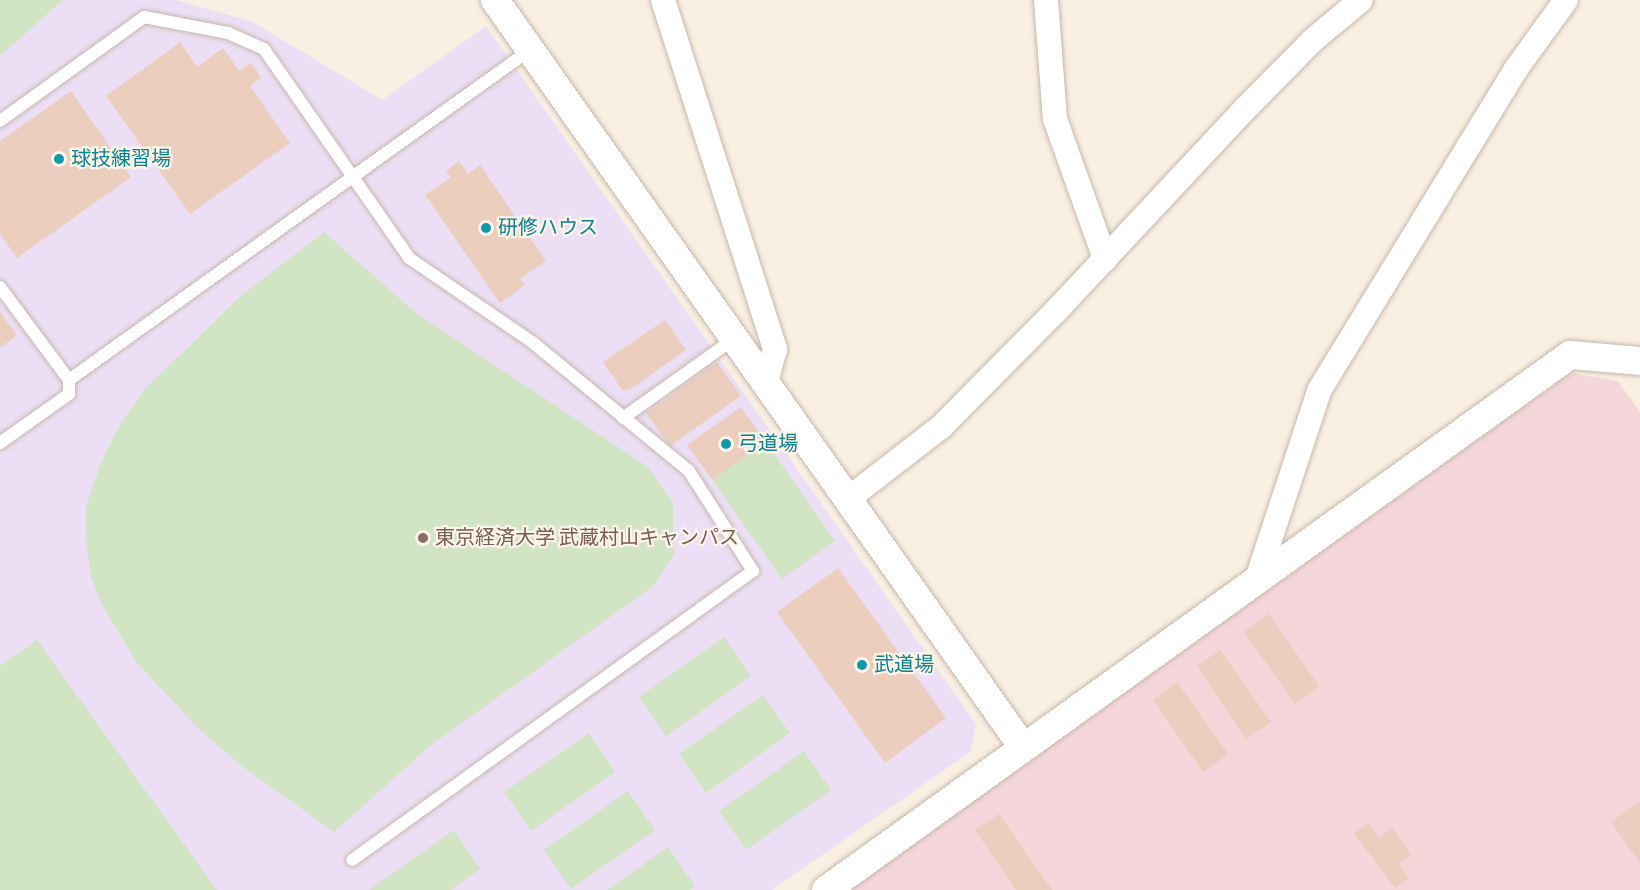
<!DOCTYPE html>
<meta charset="utf-8">
<style>
body{margin:0}
#map{position:relative;width:1640px;height:890px;overflow:hidden;background:#f9efe2;font-family:"Source Sans 3","Noto Sans JP",sans-serif}
div>[style]{position:absolute}
[style*='--x']{left:calc(var(--x)*1px);top:calc(var(--y)*1px);width:calc(var(--w)*1px);rotate:calc(var(--a)*1deg)}
.education>*{inset:0;background:#ecdff5}
.medical>*{inset:0;background:#f5d6db}
.green>*{inset:0;background:#d1e4c3}
.building>*{inset:0;background:#ebcebd}
.roads{filter:drop-shadow(0 0 2px #c8b7ab) drop-shadow(0 0 2px #c8b7ab)}
.service>*{height:12px;margin:-6px;padding:0 6px;transform-origin:6px;border-radius:6px;background:#fff}
.minor>*{height:24px;margin:-12px;padding:0 12px;transform-origin:12px;border-radius:12px;background:#fff}
.tertiary>*{height:28px;margin:-14px;padding:0 14px;transform-origin:14px;border-radius:14px;background:#fff}
.dots>*{width:16px;height:16px;translate:-50% -50%;box-sizing:border-box;border:3px solid #fcf4e8;border-radius:50%}
span{translate:-50% -50%;white-space:nowrap;text-align:center;line-height:1.15;-webkit-text-stroke:4.5px #fcf4e8;paint-order:stroke}
.culture-label{font-size:20px;color:#0d838f}
.left{translate:0 -50%;text-align:left}
.education-label{font-size:20px;color:#785e54}
</style>
<div id="map">
<div class="education">
<i style="clip-path:polygon(0 0,176px 0,253px 22px,382px 100px,486px 26px,976px 724px,970px 752px,772px 890px,0 890px)"></i>
</div>
<div class="medical">
<i style="clip-path:polygon(1571px 373px,1618px 381px,1640px 412px,1640px 890px,850px 890px)"></i>
</div>
<div class="green">
<i style="clip-path:polygon(0 0,63px 0,0 56px)"></i>
<i style="clip-path:polygon(324px 232px,415px 312px,648px 467px,673px 502px,674px 555px,652px 587px,431px 745px,334px 832px,243px 767px,199px 729px,137px 663px,101px 603px,91px 576px,86px 540px,86px 506px,101px 463px,120px 424px,146px 388px,242px 295px)"></i>
<i style="clip-path:polygon(766px 442px,835px 541px,782px 579px,712px 480px)"></i>
<i style="clip-path:polygon(724px 637px,751px 676px,666px 736px,639px 697px)"></i>
<i style="clip-path:polygon(37px 640px,217px 890px,0 890px,0 666px)"></i>
<i style="clip-path:polygon(763px 695px,790px 733px,706px 793px,679px 754px)"></i>
<i style="clip-path:polygon(589px 733px,615px 772px,531px 831px,504px 792px)"></i>
<i style="clip-path:polygon(804px 751px,831px 790px,746px 850px,719px 811px)"></i>
<i style="clip-path:polygon(628px 791px,655px 830px,571px 889px,544px 850px)"></i>
<i style="clip-path:polygon(454px 830px,480px 869px,450px 890px,369px 890px)"></i>
<i style="clip-path:polygon(668px 847px,695px 886px,689px 890px,607px 890px)"></i>
</div>
<div class="building">
<i style="clip-path:polygon(180px 42px,197px 67px,223px 48px,239px 71px,251px 63px,261px 78px,250px 86px,290px 143px,190px 214px,106px 96px)"></i>
<i style="clip-path:polygon(71px 91px,131px 177px,17px 258px,0 234px,0 141px)"></i>
<i style="clip-path:polygon(459px 161px,468px 174px,480px 165px,546px 261px,520px 279px,525px 285px,500px 303px,425px 195px,451px 177px,446px 171px)"></i>
<i style="clip-path:polygon(0 312px,17px 335px,0 348px)"></i>
<i style="clip-path:polygon(665px 320px,686px 350px,629px 390px,622px 390px,603px 362px)"></i>
<i style="clip-path:polygon(717px 362px,741px 396px,670px 446px,646px 413px)"></i>
<i style="clip-path:polygon(741px 407px,766px 442px,712px 480px,687px 445px)"></i>
<i style="clip-path:polygon(838px 568px,946px 718px,885px 763px,777px 612px)"></i>
<i style="clip-path:polygon(1269px 614px,1319px 686px,1295px 704px,1244px 632px)"></i>
<i style="clip-path:polygon(1220px 650px,1271px 722px,1246px 739px,1197px 666px)"></i>
<i style="clip-path:polygon(1177px 682px,1228px 754px,1203px 772px,1153px 700px)"></i>
<i style="clip-path:polygon(1640px 801px,1640px 863px,1611px 822px)"></i>
<i style="clip-path:polygon(999px 814px,1052px 890px,1016px 890px,975px 830px)"></i>
<i style="clip-path:polygon(1369px 823px,1379px 837px,1392px 828px,1411px 854px,1398px 864px,1409px 878px,1395px 888px,1354px 833px)"></i>
</div>
<div class="roads">
<div class="service">
<i style="--x:0;--y:121;--w:178;--a:-35.8"></i>
<i style="--x:144;--y:17;--w:86;--a:10.8"></i>
<i style="--x:228;--y:33;--w:39;--a:24"></i>
<i style="--x:264;--y:49;--w:254;--a:55.2"></i>
<i style="--x:409;--y:258;--w:149;--a:34.3"></i>
<i style="--x:532;--y:342;--w:203;--a:39.4"></i>
<i style="--x:689;--y:471;--w:119;--a:57.4"></i>
<i style="--x:753;--y:571;--w:494;--a:144.2"></i>
<i style="--x:0;--y:287;--w:116;--a:53.4"></i>
<i style="--x:69;--y:380;--w:14;--a:90"></i>
<i style="--x:69;--y:394;--w:85;--a:144.6"></i>
<i style="--x:69;--y:380;--w:567;--a:-35.6"></i>
<i style="--x:623;--y:418;--w:138;--a:-35.5"></i>
</div>
<div class="minor">
<i style="--x:663;--y:0;--w:367;--a:72.2"></i>
<i style="--x:775;--y:349;--w:34;--a:105"></i>
<i style="--x:1046;--y:0;--w:119;--a:85.7"></i>
<i style="--x:1055;--y:119;--w:149;--a:70.3"></i>
<i style="--x:848;--y:499;--w:119;--a:-37.8"></i>
<i style="--x:942;--y:426;--w:161;--a:-45.3"></i>
<i style="--x:1055;--y:312;--w:279;--a:-46.9"></i>
<i style="--x:1246;--y:108;--w:95;--a:-45.4"></i>
<i style="--x:1313;--y:40;--w:62;--a:-39.8"></i>
<i style="--x:1256;--y:582;--w:203;--a:-71.7"></i>
<i style="--x:1320;--y:389;--w:375;--a:-58.5"></i>
<i style="--x:1516;--y:69;--w:85;--a:-54.1"></i>
</div>
<div class="tertiary">
<i style="--x:495;--y:0;--w:915;--a:54.75"></i>
<i style="--x:826;--y:890;--w:916;--a:-35.72"></i>
<i style="--x:1570;--y:355;--w:70;--a:4.9"></i>
</div>
</div>
<div class="dots">
<i style="left:59px;top:159px;background:#0f9aa8"></i>
<i style="left:486px;top:228px;background:#0f9aa8"></i>
<i style="left:726px;top:444px;background:#0f9aa8"></i>
<i style="left:423px;top:538px;background:#8d6e63"></i>
<i style="left:862px;top:665px;background:#0f9aa8"></i>
</div>
<div class="culture-label">
<span class="left" style="left:71px;top:159px">球技練習場</span>
<span class="left" style="left:498px;top:228px">研修ハウス</span>
<span class="left" style="left:738px;top:444px">弓道場</span>
<span class="left" style="left:874px;top:665px">武道場</span>
</div>
<div class="education-label">
<span class="left" style="left:435px;top:538px">東京経済大学 武蔵村山キャンパス</span>
</div>
</div>
